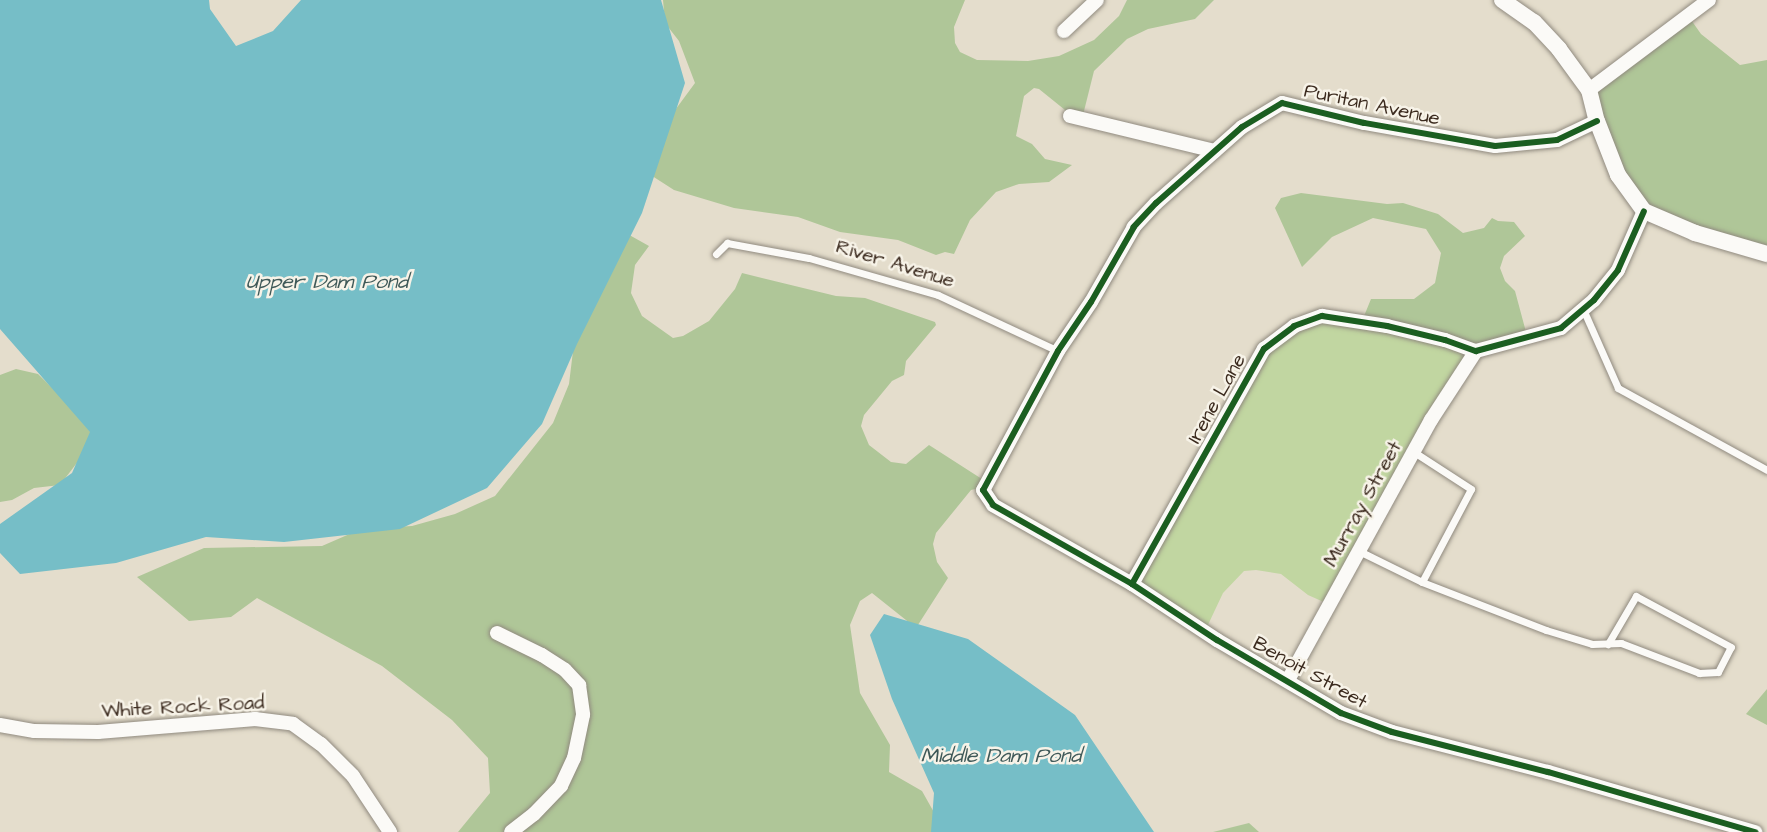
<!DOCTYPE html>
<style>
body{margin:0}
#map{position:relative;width:1767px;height:832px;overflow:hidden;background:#e4ddcc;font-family:"Architects Daughter",sans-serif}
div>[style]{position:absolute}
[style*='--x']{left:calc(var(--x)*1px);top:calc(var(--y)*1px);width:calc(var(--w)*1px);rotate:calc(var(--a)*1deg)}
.green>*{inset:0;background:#c1d6a1}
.forest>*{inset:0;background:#afc698}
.water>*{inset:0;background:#76bec7}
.roads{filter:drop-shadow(0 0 2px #908a7f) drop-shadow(0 0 2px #908a7f)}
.service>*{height:7px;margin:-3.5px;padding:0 3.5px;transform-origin:3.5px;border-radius:3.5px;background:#fbfaf7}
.minor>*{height:14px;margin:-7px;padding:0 7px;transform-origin:7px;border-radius:7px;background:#fbfaf7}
.tertiary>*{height:16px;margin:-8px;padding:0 8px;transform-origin:8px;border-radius:8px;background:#fbfaf7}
.cycleway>*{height:6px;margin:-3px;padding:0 3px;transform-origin:3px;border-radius:3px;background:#1b5e20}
span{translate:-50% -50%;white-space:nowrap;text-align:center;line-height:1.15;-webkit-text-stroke:5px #f7f3e8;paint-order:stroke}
.street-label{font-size:20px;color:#3b2a1e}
.water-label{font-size:21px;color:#3f5958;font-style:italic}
</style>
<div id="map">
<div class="green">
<i style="clip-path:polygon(1312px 317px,1473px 350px,1326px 603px,1308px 595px,1281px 574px,1256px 570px,1244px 571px,1223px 593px,1206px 629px,1132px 580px,1253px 365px)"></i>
</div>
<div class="forest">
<i style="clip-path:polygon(663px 0,965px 0,954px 27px,955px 43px,960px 52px,977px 60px,1028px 61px,1059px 56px,1094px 40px,1119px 16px,1127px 0,1214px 0,1195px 19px,1148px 29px,1127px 39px,1094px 71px,1083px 115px,1070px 114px,1039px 89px,1034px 88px,1024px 96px,1016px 136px,1032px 144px,1045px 159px,1072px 165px,1049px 182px,1019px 184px,996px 192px,970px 220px,954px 254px,945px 252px,936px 255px,898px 240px,840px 232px,798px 217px,734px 208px,674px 190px,646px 172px,656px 136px,695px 83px,679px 41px,665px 23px)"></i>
<i style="clip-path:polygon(1689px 17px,1701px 34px,1740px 65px,1767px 60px,1767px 251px,1740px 243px,1636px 200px,1590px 96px)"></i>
<i style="clip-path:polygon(1301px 193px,1387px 204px,1403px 203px,1438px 214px,1463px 233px,1484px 228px,1492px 218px,1498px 221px,1514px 222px,1525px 236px,1504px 256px,1500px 268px,1505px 281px,1515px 291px,1526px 332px,1473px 350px,1362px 321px,1371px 299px,1414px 299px,1435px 283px,1441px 253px,1426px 229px,1373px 218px,1332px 237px,1302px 267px,1275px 208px,1281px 198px)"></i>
<i style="clip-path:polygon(624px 232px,649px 246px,635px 265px,631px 293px,642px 316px,673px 338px,683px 336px,709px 321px,735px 289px,742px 273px,836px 296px,865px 298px,935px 322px,936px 325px,906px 361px,904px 375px,892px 381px,864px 415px,861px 426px,869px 445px,891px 462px,906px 464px,929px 445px,985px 481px,980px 488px,971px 490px,936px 533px,933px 544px,937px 562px,948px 578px,916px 628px,872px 593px,860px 601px,850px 625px,860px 693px,890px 745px,889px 772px,922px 791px,945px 832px,458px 832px,490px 793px,488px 758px,452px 720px,382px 666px,257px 598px,231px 617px,189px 621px,137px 577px,204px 548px,322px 546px,361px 529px,412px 526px,455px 514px,495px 496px,553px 423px,569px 384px,577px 318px)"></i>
<i style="clip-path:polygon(16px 369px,38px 374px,99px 434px,60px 485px,34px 488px,12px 500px,0 502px,0 375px)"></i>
<i style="clip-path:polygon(1767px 689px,1767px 725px,1746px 714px)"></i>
<i style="clip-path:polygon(1249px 823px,1259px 832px,1213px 832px)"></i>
</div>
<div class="water">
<i style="clip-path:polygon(0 0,209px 0,210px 9px,236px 46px,273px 31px,301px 0,661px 0,685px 83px,642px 213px,577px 344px,542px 424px,487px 488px,400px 529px,284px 542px,206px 537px,116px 563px,20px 574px,0 553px,0 524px,72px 473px,90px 432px,0 329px)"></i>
<i style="clip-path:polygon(884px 614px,968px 639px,1075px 715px,1154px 832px,931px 832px,934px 793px,892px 699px,870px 635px)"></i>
</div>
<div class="roads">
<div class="service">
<i style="--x:716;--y:254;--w:16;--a:-45"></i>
<i style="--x:727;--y:243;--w:83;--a:10.4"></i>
<i style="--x:809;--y:258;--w:134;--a:16"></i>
<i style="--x:938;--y:295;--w:132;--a:25"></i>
<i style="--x:1583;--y:309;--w:86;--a:66.1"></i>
<i style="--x:1618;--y:388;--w:170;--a:28.8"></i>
<i style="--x:1414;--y:452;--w:68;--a:33"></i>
<i style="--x:1471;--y:489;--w:105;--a:117.8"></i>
<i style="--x:1422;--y:582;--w:133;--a:21.2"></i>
<i style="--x:1546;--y:630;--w:48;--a:16.9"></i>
<i style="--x:1592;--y:644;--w:29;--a:-2"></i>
<i style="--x:1621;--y:643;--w:84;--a:21"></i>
<i style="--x:1699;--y:673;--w:19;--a:-3"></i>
<i style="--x:1718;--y:672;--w:28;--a:-63"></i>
<i style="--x:1731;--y:647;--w:108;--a:-151.8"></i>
<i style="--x:1636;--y:596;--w:56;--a:120.3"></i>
<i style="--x:1359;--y:551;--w:70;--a:26.2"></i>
</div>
<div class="minor">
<i style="--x:1064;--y:31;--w:45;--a:-43.2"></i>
<i style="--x:1589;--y:90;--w:150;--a:-36.9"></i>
<i style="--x:1070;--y:116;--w:149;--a:13.6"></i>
<i style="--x:1597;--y:121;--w:44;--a:154.6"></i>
<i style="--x:1557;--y:140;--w:62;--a:174.5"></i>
<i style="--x:1495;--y:146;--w:133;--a:-170"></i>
<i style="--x:1364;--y:123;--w:84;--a:-166.3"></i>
<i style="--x:1282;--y:103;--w:47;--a:149"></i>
<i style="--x:1242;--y:127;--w:115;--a:138.5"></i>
<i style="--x:1156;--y:203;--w:33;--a:133"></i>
<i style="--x:1134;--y:227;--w:86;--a:119.8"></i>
<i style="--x:1091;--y:302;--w:59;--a:124"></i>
<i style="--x:1058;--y:351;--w:158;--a:118.3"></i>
<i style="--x:983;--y:490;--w:18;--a:56"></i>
<i style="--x:993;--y:505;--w:160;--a:29.6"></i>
<i style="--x:1132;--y:584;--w:102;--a:33.4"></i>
<i style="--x:1217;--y:640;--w:144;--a:30.5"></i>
<i style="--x:1341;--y:713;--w:54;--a:20.4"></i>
<i style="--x:1392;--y:732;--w:161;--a:14.4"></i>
<i style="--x:1548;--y:772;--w:216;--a:16.2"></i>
<i style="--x:1132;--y:584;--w:270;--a:-60.7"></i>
<i style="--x:1264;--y:349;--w:38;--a:-37"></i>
<i style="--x:1294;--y:326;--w:30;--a:-20"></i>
<i style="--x:1322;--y:316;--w:66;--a:8.7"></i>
<i style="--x:1387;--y:326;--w:60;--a:13.6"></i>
<i style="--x:1445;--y:340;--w:33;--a:20"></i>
<i style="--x:1476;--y:351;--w:88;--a:-15.1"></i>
<i style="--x:1561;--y:328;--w:43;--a:-40.3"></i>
<i style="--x:1594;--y:300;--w:38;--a:-51"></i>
<i style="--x:1618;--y:270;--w:64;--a:-66.2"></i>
<i style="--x:497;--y:633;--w:50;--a:26.1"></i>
<i style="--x:542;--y:655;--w:27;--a:33"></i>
<i style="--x:565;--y:670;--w:21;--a:47"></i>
<i style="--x:579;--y:685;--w:30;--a:82"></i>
<i style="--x:583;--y:715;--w:44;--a:101.8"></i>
<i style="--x:574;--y:758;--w:31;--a:115"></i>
<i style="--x:561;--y:786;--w:39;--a:134"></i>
<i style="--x:534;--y:814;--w:29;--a:142"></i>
<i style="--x:1288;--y:680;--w:297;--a:-61.2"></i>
<i style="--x:1431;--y:420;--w:82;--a:-56.9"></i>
<i style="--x:0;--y:725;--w:35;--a:10"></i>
<i style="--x:34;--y:731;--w:64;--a:0.9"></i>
<i style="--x:98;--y:732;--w:158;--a:-4.7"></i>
<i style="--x:255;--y:719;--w:38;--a:7"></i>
<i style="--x:293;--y:724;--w:34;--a:36"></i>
<i style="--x:321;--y:744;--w:45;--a:45"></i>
<i style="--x:353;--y:776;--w:67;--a:56.5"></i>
</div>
<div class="tertiary">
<i style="--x:1502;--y:0;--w:39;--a:35"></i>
<i style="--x:1534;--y:22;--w:37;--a:47"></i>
<i style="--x:1559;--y:49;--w:51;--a:53.8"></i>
<i style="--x:1589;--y:90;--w:32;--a:76"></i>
<i style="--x:1597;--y:121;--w:58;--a:68.7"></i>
<i style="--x:1618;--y:175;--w:44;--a:54.2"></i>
<i style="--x:1644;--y:211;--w:56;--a:23.3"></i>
<i style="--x:1695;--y:233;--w:75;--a:16.3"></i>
</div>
</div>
<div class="cycleway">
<i style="--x:1597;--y:121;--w:44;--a:154.6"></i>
<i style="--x:1557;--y:140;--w:62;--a:174.5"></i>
<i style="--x:1495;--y:146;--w:133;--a:-170"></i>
<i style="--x:1364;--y:123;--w:84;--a:-166.3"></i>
<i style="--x:1282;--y:103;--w:47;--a:149"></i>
<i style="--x:1242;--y:127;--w:115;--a:138.5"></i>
<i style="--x:1156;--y:203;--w:33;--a:133"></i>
<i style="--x:1134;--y:227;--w:86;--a:119.8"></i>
<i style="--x:1091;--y:302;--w:59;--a:124"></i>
<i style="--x:1058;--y:351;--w:158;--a:118.3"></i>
<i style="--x:983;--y:490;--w:18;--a:56"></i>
<i style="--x:993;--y:505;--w:160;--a:29.6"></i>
<i style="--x:1132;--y:584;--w:102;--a:33.4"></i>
<i style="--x:1217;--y:640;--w:144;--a:30.5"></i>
<i style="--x:1341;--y:713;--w:54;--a:20.4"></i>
<i style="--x:1392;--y:732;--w:161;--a:14.4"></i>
<i style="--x:1548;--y:772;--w:216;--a:16.2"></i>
<i style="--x:1132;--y:584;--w:270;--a:-60.7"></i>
<i style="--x:1264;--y:349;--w:38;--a:-37"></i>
<i style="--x:1294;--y:326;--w:30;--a:-20"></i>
<i style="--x:1322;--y:316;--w:66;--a:8.7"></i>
<i style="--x:1387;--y:326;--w:60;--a:13.6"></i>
<i style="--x:1445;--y:340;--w:33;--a:20"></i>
<i style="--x:1476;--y:351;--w:88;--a:-15.1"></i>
<i style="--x:1561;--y:328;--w:43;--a:-40.3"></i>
<i style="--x:1594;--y:300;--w:38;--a:-51"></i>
<i style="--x:1618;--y:270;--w:64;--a:-66.2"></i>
</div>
<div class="street-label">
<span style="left:1372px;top:105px;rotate:12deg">Puritan Avenue</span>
<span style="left:895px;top:264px;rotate:17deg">River Avenue</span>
<span style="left:1217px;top:399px;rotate:-61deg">Irene Lane</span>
<span style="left:1363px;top:504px;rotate:-61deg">Murray Street</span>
<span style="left:1310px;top:673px;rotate:29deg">Benoit Street</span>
<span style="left:183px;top:707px;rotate:-3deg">White Rock Road</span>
</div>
<div class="water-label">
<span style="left:327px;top:282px">Upper Dam Pond</span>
<span style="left:1001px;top:756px">Middle Dam Pond</span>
</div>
</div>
